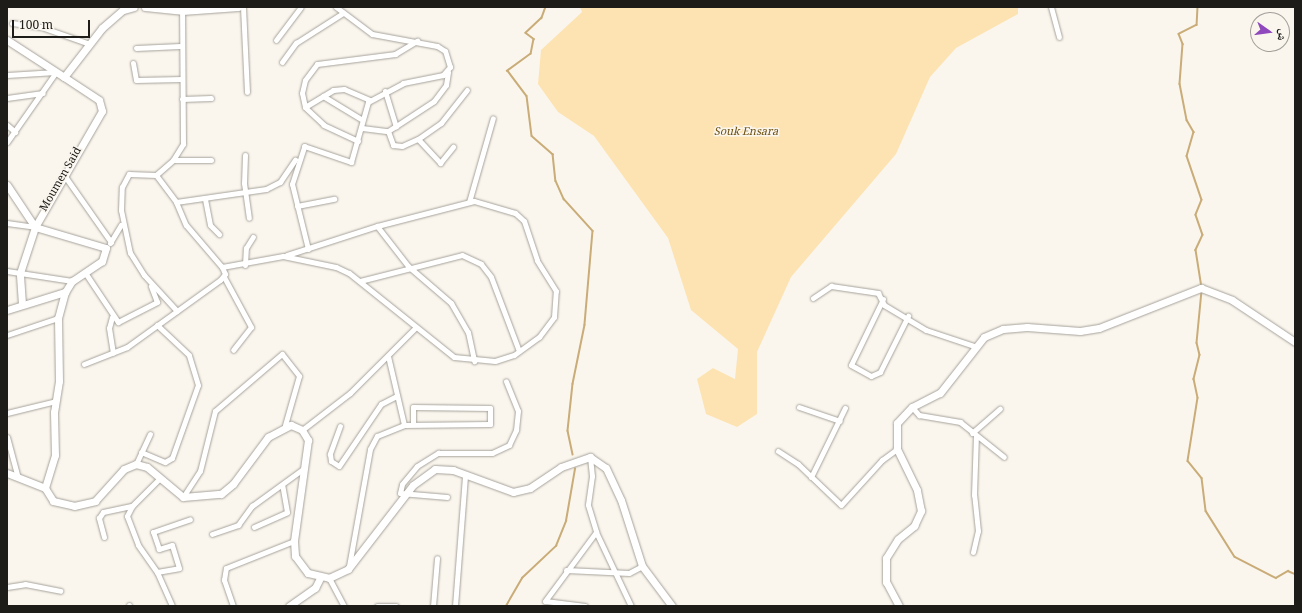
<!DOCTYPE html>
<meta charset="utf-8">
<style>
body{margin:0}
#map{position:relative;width:1302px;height:613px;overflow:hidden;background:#faf6ee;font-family:Georgia,"Noto Naskh Arabic",serif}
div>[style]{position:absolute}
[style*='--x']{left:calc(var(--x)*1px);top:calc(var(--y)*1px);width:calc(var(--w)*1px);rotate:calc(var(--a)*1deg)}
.green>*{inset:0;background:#fde3b2}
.stream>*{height:1.5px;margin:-0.75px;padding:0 0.75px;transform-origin:0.75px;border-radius:0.75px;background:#c9ac77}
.roads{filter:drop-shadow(0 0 1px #a6a29a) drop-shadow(0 0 1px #a6a29a)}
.street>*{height:5px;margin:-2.5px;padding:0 2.5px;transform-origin:2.5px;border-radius:2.5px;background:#fff}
.secondary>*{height:7px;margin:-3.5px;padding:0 3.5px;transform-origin:3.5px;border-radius:3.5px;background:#fff}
span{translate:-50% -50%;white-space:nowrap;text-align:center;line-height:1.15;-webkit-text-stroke:3px #faf6ee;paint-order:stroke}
.park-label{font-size:11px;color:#6f5212;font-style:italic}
.street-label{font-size:11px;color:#1d1c19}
.frame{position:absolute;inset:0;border:8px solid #1d1c19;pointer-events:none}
.north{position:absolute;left:1250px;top:12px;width:40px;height:40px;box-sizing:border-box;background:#faf6ee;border:1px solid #a29f99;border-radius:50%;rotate:104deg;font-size:11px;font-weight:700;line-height:16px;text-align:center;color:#1d1c19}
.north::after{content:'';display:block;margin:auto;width:14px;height:18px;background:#9049bc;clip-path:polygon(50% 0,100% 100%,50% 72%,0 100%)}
.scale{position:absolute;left:12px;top:20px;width:78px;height:18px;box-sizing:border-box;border:2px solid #1d1c19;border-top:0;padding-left:5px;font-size:12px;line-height:14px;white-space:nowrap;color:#1d1c19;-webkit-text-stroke:3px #faf6ee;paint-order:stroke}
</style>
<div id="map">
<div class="green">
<i style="clip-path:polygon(580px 7px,1018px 7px,1018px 14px,956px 48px,930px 77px,896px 154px,791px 277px,757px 352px,757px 414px,737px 427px,706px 414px,697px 379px,713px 368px,735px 379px,738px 349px,691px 310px,668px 238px,594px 136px,558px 112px,538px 84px,541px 50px,582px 12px)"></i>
</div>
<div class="stream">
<i style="--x:546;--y:7;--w:12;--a:110"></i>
<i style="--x:542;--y:18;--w:22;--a:137"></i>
<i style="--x:526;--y:33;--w:10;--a:37"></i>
<i style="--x:534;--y:39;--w:15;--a:101"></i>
<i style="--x:531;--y:54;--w:29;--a:144"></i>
<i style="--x:508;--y:71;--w:31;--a:53"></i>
<i style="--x:527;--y:96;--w:40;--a:82.9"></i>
<i style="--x:532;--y:136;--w:28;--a:41"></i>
<i style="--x:553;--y:154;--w:27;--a:84"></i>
<i style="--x:556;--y:181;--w:20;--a:66"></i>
<i style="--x:564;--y:199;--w:43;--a:47.8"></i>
<i style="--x:593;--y:231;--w:94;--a:94.9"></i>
<i style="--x:585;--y:325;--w:60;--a:101.5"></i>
<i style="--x:573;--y:384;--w:47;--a:96.1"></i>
<i style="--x:568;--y:431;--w:24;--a:78"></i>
<i style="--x:1198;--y:7;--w:18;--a:93"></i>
<i style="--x:1197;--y:25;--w:20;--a:153"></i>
<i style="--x:1179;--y:34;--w:11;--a:68"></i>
<i style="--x:1183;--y:44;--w:40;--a:94.3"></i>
<i style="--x:1180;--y:84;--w:37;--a:79"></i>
<i style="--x:1187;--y:120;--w:14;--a:60"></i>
<i style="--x:1194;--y:132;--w:25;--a:106"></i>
<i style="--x:1187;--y:156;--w:46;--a:71.2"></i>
<i style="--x:1202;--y:200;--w:16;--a:112"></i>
<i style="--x:1196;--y:215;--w:21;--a:71"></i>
<i style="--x:1203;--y:235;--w:17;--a:115"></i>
<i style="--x:1196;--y:250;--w:37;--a:81"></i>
<i style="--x:1202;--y:291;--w:52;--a:95.5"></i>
<i style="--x:1197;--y:343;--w:12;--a:76"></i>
<i style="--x:1200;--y:355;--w:25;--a:104"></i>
<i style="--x:1194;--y:379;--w:19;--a:78"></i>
<i style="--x:1198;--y:398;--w:64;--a:99"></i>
<i style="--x:1188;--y:461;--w:22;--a:51"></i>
<i style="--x:1202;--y:478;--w:33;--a:83"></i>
<i style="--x:1206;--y:511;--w:54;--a:57.8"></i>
<i style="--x:1235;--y:557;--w:46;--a:27.1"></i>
<i style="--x:1276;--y:578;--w:14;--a:-30"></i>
<i style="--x:1288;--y:571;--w:8;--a:23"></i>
<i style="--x:506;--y:606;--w:32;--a:-60"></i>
<i style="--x:522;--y:578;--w:47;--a:-43.3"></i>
<i style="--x:556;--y:546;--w:27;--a:-68"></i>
<i style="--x:566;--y:521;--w:53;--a:-80.2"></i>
</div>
<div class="roads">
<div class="street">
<i style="--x:243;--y:7;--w:85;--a:87.3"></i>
<i style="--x:1051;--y:7;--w:31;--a:75"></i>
<i style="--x:12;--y:23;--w:29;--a:8"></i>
<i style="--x:41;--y:27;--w:52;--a:19.1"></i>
<i style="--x:276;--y:40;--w:41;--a:-52.9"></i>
<i style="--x:136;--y:48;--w:44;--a:-2.6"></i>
<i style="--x:282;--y:62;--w:24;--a:-54"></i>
<i style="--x:296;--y:43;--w:56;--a:-32.6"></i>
<i style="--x:133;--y:63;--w:17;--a:80"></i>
<i style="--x:136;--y:80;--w:46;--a:-1.2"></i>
<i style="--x:7;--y:75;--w:49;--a:-3.5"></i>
<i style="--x:385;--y:91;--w:37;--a:73"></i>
<i style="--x:323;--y:96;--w:44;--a:31.2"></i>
<i style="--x:7;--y:98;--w:36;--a:-8"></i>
<i style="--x:182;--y:99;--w:29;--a:-2"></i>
<i style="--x:305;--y:107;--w:33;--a:-31"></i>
<i style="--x:333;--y:90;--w:11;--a:-5"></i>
<i style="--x:344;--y:89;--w:28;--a:23"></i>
<i style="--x:7;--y:125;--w:11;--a:41"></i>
<i style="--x:362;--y:128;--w:26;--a:7"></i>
<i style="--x:388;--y:131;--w:9;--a:-32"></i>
<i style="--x:396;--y:126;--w:45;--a:-33.3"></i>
<i style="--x:434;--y:101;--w:20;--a:-53"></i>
<i style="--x:446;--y:85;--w:13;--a:-81"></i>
<i style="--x:388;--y:131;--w:15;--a:70"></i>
<i style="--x:393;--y:145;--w:9;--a:6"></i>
<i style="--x:402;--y:146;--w:17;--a:-24"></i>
<i style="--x:418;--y:139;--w:28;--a:-35"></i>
<i style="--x:441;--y:123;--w:42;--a:-51.8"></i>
<i style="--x:418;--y:139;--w:33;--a:47"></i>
<i style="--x:440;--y:163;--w:21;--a:-51"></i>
<i style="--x:358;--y:141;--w:38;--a:-155"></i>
<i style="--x:324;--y:125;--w:26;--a:-137"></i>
<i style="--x:305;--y:107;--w:14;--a:-102"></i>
<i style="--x:302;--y:93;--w:13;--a:-77"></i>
<i style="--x:305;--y:80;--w:20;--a:-53"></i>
<i style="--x:317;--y:64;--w:79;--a:-7.3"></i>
<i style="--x:395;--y:54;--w:26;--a:-31"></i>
<i style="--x:7;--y:142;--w:85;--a:-55"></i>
<i style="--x:245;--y:155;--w:28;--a:92"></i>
<i style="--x:244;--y:183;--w:35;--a:82"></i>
<i style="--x:173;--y:160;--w:38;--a:0"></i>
<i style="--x:64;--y:175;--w:82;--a:55"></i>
<i style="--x:156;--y:175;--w:23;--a:-41"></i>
<i style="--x:173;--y:160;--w:19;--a:-58"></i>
<i style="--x:183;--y:144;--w:133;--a:-90.4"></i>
<i style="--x:205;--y:199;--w:26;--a:79"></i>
<i style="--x:210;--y:225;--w:13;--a:45"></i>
<i style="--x:176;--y:202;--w:91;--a:-8.2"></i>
<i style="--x:266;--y:189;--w:16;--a:-27"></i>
<i style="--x:280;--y:182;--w:27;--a:-56"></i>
<i style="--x:469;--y:202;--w:87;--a:-74.1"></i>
<i style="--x:297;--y:206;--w:38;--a:-11"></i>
<i style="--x:7;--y:223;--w:28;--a:8"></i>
<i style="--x:110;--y:243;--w:21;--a:-59"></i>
<i style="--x:308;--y:249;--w:67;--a:-103.8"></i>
<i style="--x:292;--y:184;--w:40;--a:-72"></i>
<i style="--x:304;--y:146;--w:50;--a:18.8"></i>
<i style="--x:351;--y:162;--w:62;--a:-74.2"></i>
<i style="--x:368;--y:102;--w:40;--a:-28"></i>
<i style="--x:403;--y:83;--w:41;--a:-11.3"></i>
<i style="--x:443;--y:75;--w:11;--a:-49"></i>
<i style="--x:450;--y:67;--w:17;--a:-107"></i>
<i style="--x:445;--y:51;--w:9;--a:-148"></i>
<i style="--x:437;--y:46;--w:66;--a:-169.5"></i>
<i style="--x:372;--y:34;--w:45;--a:-143.1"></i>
<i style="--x:287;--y:255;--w:95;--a:-17.9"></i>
<i style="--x:377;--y:226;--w:51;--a:52.2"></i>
<i style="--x:408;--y:266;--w:57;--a:40.7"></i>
<i style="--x:451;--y:303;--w:34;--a:60"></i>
<i style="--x:468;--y:332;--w:30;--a:78"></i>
<i style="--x:245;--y:265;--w:17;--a:-87"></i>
<i style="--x:246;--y:248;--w:13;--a:-58"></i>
<i style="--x:7;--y:271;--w:66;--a:8.7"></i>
<i style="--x:86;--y:274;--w:58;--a:56.3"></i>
<i style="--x:118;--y:322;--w:44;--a:-27.1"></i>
<i style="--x:157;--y:302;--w:17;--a:-111"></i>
<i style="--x:224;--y:277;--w:57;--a:61.6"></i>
<i style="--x:251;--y:327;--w:29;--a:128"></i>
<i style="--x:360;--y:281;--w:105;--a:-14.3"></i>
<i style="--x:462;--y:255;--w:21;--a:25"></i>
<i style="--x:481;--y:264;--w:16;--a:52"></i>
<i style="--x:491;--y:277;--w:79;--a:69.3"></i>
<i style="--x:813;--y:298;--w:22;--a:-34"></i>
<i style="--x:831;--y:286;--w:48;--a:8.5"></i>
<i style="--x:878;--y:293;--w:13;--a:63"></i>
<i style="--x:884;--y:305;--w:49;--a:30.8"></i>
<i style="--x:926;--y:330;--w:51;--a:18.4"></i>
<i style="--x:883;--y:299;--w:73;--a:115.9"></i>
<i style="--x:851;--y:365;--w:23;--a:29"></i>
<i style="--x:871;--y:376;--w:10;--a:-24"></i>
<i style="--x:880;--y:372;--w:63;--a:-63.4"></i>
<i style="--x:177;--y:311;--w:49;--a:-132.5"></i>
<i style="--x:144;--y:275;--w:26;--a:-122"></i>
<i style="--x:130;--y:253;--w:44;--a:-101.8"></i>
<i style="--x:121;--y:210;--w:23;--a:-88"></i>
<i style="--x:122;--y:187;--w:15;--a:-62"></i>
<i style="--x:129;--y:174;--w:27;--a:2"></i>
<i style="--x:156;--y:175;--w:34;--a:53"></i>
<i style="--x:176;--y:202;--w:25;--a:67"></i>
<i style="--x:186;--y:225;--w:55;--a:49.4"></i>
<i style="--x:222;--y:267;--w:62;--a:-10.2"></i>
<i style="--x:283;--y:256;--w:54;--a:11.7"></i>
<i style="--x:336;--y:267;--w:14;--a:25"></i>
<i style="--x:349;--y:273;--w:134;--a:38.7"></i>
<i style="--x:454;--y:357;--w:41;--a:5.6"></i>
<i style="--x:495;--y:361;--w:20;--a:-18"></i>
<i style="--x:514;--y:355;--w:31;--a:-36"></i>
<i style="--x:539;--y:337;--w:25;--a:-53"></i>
<i style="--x:554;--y:317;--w:26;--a:-86"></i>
<i style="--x:556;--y:291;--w:36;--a:-122"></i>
<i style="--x:537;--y:260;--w:41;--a:-108.4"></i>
<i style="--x:524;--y:221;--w:12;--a:-138"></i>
<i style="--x:515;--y:213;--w:43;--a:-163.7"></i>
<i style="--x:474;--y:201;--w:100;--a:165.5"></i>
<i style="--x:112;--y:317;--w:11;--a:105"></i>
<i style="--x:109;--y:328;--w:25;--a:81"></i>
<i style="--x:7;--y:335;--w:54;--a:-18.4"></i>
<i style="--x:388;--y:356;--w:71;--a:76.9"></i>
<i style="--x:84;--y:364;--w:46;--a:-21.6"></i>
<i style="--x:127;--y:347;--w:115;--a:-35.8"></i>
<i style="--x:220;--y:280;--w:8;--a:-50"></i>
<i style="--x:225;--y:274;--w:8;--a:-113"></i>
<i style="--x:799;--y:407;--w:43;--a:18.9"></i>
<i style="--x:912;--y:407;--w:11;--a:49"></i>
<i style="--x:919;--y:415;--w:42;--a:9.7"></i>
<i style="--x:960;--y:422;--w:56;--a:38.5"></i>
<i style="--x:7;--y:413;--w:50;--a:-13.8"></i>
<i style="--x:340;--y:426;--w:30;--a:110"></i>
<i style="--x:330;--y:454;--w:7;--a:82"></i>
<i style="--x:331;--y:461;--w:9;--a:32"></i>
<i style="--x:339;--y:466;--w:75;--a:-55.9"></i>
<i style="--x:381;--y:404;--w:18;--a:-27"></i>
<i style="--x:302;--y:430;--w:61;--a:-37.6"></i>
<i style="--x:350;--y:393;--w:92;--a:-45"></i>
<i style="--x:972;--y:433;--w:37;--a:-41"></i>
<i style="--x:7;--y:437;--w:39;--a:75"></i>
<i style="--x:778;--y:451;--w:24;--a:33"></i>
<i style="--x:798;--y:464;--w:59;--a:43.6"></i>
<i style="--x:841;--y:505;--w:61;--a:-47.7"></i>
<i style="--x:882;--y:460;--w:19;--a:-36"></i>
<i style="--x:141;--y:452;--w:26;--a:23"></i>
<i style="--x:165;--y:462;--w:8;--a:-30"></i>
<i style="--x:172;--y:458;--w:77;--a:-70.4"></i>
<i style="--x:198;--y:385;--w:31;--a:-107"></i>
<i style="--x:189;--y:355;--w:44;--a:-136.8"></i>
<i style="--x:590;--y:457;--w:19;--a:84"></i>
<i style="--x:592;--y:476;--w:29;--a:98"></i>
<i style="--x:588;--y:505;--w:28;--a:73"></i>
<i style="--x:136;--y:464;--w:33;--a:-65"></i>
<i style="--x:811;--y:477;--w:77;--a:-63.8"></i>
<i style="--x:159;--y:479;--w:38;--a:135"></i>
<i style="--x:132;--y:506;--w:11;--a:117"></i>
<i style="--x:127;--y:516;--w:31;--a:69"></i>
<i style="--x:138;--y:545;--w:33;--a:55"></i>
<i style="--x:157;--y:572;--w:37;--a:66"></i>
<i style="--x:183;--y:497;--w:31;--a:-57"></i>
<i style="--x:200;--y:471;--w:62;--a:-76"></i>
<i style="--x:215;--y:411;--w:88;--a:-40.4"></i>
<i style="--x:282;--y:354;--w:28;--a:52"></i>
<i style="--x:299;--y:376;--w:51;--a:105.9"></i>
<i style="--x:447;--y:497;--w:47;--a:-175.1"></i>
<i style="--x:400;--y:493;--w:9;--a:-77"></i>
<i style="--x:402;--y:484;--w:23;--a:-50"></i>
<i style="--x:417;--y:466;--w:25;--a:-32"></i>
<i style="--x:438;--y:453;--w:54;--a:0"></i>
<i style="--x:492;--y:453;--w:19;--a:-25"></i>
<i style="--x:509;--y:445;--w:17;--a:-65"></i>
<i style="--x:516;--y:430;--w:19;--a:-84"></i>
<i style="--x:518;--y:411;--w:32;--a:-112"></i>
<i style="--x:254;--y:527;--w:36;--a:-24"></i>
<i style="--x:287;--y:512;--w:27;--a:-100"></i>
<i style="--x:212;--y:534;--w:28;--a:-19"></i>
<i style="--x:238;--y:525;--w:24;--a:-54"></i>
<i style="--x:252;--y:506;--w:63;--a:-36"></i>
<i style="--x:104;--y:537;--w:20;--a:-105"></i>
<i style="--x:99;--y:518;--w:7;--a:-56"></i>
<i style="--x:103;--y:512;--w:30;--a:-12"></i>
<i style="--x:973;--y:552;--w:22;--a:-77"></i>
<i style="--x:978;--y:531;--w:36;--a:-96"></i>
<i style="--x:974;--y:495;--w:59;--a:-88.1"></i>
<i style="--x:349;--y:566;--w:119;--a:-79.8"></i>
<i style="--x:370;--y:449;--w:15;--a:-62"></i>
<i style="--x:377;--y:436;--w:29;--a:-22"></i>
<i style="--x:404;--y:425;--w:86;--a:-0.7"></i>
<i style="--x:490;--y:424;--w:16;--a:-90"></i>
<i style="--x:490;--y:408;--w:77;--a:-179.3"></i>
<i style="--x:413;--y:407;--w:17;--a:90"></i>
<i style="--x:566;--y:570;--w:63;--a:2.7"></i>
<i style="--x:629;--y:573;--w:15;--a:-28"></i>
<i style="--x:157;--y:572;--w:22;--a:-10"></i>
<i style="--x:179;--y:568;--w:24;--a:-107"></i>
<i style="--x:172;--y:545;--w:14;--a:163"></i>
<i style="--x:159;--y:549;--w:18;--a:-109"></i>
<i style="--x:153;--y:532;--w:39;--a:-19"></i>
<i style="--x:329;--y:578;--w:32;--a:62"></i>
<i style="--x:7;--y:587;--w:18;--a:-9"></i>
<i style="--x:25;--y:584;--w:36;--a:11"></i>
<i style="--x:129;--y:605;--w:1;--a:90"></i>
<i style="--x:233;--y:606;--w:28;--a:-109"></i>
<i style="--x:224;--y:580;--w:12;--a:-81"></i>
<i style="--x:226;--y:568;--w:73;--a:-21.7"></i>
<i style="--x:377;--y:606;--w:19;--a:0"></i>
<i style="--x:433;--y:606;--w:48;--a:-85.2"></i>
<i style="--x:455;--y:606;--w:131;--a:-85.6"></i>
<i style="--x:585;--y:606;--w:40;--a:-172.9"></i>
<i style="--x:545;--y:601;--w:86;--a:-53.5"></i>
<i style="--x:596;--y:532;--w:82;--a:64.7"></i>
</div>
<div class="secondary">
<i style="--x:145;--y:7;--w:37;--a:6"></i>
<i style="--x:182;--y:11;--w:56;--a:-4.1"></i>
<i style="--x:7;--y:40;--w:68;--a:33"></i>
<i style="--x:64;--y:77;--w:62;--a:-52.2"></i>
<i style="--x:102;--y:28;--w:28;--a:-41"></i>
<i style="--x:123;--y:10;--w:11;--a:-15"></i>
<i style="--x:7;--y:185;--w:50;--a:56.3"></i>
<i style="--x:35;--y:227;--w:74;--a:16.5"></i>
<i style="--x:106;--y:248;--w:14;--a:107"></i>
<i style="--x:102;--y:261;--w:36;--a:146"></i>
<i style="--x:72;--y:281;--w:13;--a:122"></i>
<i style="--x:65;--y:292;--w:27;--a:105"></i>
<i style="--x:58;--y:318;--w:63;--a:89.1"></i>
<i style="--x:59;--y:381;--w:31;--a:99"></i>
<i style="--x:54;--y:412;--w:43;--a:88.7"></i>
<i style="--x:55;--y:455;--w:34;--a:107"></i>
<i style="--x:45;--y:488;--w:15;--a:58"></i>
<i style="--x:53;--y:501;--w:22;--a:13"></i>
<i style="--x:74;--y:506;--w:22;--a:-13"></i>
<i style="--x:95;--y:501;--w:43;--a:-47.8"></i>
<i style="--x:124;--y:469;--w:13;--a:-23"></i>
<i style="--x:136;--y:464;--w:11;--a:15"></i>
<i style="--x:147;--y:467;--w:47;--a:39.8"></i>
<i style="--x:183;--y:497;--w:38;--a:-5"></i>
<i style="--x:221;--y:494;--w:16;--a:-40"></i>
<i style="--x:233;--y:484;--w:59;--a:-53.3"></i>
<i style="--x:268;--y:437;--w:26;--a:-28"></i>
<i style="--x:291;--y:425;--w:12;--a:24"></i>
<i style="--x:302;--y:430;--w:12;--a:59"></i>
<i style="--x:308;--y:440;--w:102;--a:97.9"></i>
<i style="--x:294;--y:541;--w:15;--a:86"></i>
<i style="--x:295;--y:556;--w:21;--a:53"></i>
<i style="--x:308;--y:573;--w:22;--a:13"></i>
<i style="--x:329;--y:578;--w:21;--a:-25"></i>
<i style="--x:348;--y:569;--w:106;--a:-52.3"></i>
<i style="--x:413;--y:485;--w:27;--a:-36"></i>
<i style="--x:435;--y:469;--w:18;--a:3"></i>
<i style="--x:453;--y:470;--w:64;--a:20.1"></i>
<i style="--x:513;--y:492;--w:17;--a:-13"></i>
<i style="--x:530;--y:488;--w:37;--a:-34"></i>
<i style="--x:561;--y:467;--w:31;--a:-19"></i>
<i style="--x:590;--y:457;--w:19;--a:35"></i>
<i style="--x:606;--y:468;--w:35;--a:65"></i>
<i style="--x:621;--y:500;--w:69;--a:72.3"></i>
<i style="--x:642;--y:566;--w:50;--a:53.1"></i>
<i style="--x:22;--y:304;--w:31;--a:-94"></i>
<i style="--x:20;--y:273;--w:48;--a:-71.9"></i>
<i style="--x:35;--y:227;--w:134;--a:-60"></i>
<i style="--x:102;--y:111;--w:11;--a:-105"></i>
<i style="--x:99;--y:100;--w:42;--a:-146.7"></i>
<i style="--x:7;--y:310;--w:61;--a:-17.2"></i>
<i style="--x:7;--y:473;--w:41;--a:21.5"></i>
<i style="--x:289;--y:606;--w:32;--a:-35"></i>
<i style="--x:315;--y:588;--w:11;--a:-63"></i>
<i style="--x:899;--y:606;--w:27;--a:-118"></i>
<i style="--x:886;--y:582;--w:24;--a:-90"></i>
<i style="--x:886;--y:558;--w:22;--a:-58"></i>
<i style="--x:898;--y:539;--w:21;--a:-39"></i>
<i style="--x:914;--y:526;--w:17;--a:-65"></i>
<i style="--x:921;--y:511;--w:21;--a:-101"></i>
<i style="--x:917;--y:490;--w:46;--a:-116"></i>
<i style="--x:897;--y:449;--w:26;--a:-90"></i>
<i style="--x:897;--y:423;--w:22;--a:-47"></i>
<i style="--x:912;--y:407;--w:31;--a:-27"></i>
<i style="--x:940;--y:393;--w:71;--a:-51.8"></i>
<i style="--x:984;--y:337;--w:21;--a:-23"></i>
<i style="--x:1003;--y:329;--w:24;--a:-5"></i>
<i style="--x:1027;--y:327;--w:53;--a:4.3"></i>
<i style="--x:1080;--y:331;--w:19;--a:-9"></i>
<i style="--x:1099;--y:328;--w:110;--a:-21.4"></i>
<i style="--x:1201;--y:288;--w:33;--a:21"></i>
<i style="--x:1232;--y:300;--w:76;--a:33.7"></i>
</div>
</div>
<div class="park-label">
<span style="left:746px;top:133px">Souk Ensara</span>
</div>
<div class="street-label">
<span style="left:62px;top:180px;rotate:-60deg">Moumen Said</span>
</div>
<div class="frame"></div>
<div class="north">ش</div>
<div class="scale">100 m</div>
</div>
